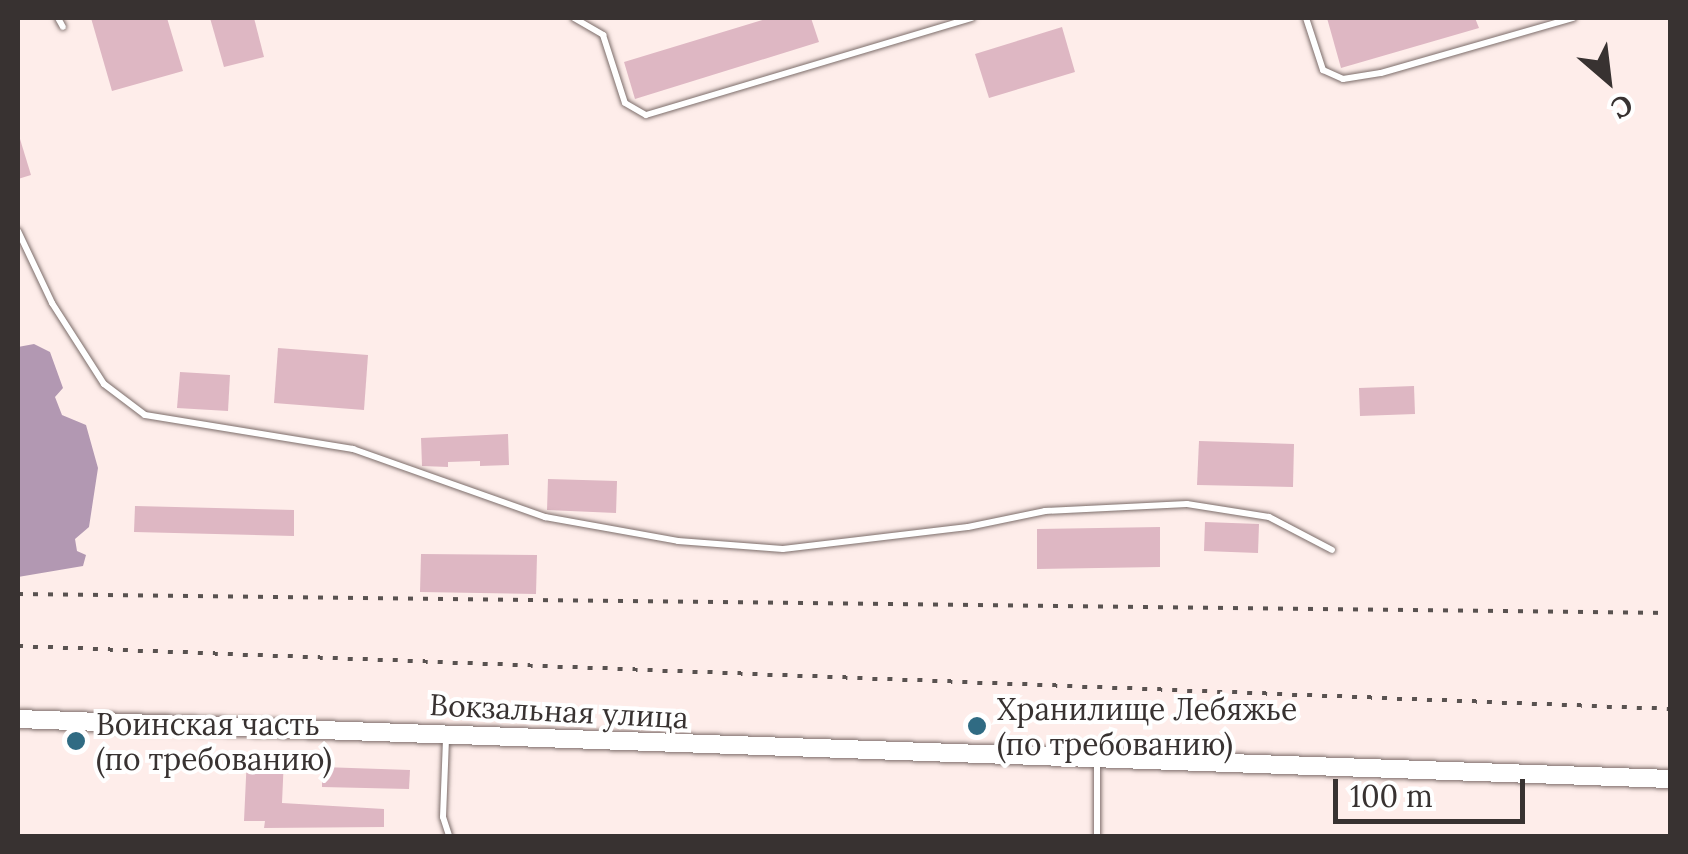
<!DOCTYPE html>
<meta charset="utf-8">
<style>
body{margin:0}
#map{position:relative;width:1688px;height:854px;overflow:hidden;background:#feedea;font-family:Lora,serif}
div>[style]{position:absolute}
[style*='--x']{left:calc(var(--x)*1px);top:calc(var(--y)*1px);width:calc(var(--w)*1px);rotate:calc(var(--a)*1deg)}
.water>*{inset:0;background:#b298b2}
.building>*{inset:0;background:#deb7c3}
.roads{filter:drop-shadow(0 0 2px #7c6d6a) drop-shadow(0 0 2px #7c6d6a)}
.service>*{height:6px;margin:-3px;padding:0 3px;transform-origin:3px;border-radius:3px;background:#fff}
.secondary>*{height:18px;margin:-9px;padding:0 9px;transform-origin:9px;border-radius:9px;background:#fff}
.rail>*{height:4px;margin-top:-2px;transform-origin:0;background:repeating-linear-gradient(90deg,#595250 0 5px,transparent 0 15px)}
.dots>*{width:28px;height:28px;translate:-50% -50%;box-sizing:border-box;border:5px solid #fff;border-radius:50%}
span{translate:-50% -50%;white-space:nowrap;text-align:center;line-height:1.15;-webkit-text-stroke:8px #fff;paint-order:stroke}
.poi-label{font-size:30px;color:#383231}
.left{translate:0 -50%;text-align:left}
.street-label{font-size:30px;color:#383231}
.frame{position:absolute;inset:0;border:20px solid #383231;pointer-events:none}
.north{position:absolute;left:1558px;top:30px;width:100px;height:100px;-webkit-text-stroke:8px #fff;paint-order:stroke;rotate:152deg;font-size:28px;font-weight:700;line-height:40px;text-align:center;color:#383231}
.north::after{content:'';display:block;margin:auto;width:35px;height:45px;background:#383231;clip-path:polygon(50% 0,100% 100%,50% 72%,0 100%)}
.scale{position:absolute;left:1333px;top:779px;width:192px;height:45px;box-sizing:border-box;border:5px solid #383231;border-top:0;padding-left:12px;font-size:30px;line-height:35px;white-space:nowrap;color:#383231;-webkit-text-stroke:8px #fff;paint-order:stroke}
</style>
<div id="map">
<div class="water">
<i style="clip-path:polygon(34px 344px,50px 352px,63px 388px,55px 397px,62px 415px,86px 425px,98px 468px,89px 527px,75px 539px,77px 551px,86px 555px,83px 566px,18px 577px,18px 347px)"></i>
</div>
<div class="building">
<i style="clip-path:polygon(91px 18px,167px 18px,183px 71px,112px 91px)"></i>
<i style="clip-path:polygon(210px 18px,254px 18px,264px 57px,224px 67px)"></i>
<i style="clip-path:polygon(769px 18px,811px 18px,819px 42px,635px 99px,624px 62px)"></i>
<i style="clip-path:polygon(1327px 18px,1475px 18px,1479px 28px,1341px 68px)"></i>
<i style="clip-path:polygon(1062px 27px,1075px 72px,989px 98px,975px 54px)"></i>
<i style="clip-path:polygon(20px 139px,31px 175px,18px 179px,18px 140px)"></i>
<i style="clip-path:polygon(278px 348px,368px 355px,364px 410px,274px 403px)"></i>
<i style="clip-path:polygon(180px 372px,230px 375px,228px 411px,177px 408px)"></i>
<i style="clip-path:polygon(1414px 386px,1415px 414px,1360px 416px,1359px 388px)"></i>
<i style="clip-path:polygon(508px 434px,509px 465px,480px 466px,480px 461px,448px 462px,448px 467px,422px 466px,421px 438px)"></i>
<i style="clip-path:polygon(1199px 441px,1294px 444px,1293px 487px,1197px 485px)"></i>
<i style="clip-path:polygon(548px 479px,617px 481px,616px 513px,547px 510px)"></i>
<i style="clip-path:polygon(135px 506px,294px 510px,294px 536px,134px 532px)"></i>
<i style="clip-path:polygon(1205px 522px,1259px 524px,1258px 553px,1204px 551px)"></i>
<i style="clip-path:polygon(1160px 527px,1160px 567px,1037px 569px,1037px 529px)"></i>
<i style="clip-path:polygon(421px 554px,537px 555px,536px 594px,420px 592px)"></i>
<i style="clip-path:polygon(247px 756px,284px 758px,282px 803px,384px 809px,384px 827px,264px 828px,265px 821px,244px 821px)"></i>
<i style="clip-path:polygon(322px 767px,410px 770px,409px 789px,322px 787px)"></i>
</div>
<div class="roads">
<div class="service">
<i style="--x:58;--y:18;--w:10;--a:61"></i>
<i style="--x:574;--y:18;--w:34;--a:30"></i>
<i style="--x:603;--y:35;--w:71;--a:72.1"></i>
<i style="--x:625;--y:103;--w:24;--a:30"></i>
<i style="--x:646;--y:115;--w:340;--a:-16.6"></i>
<i style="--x:1306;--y:18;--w:55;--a:71.9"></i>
<i style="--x:1323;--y:70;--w:22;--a:24"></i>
<i style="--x:1343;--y:79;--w:38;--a:-9"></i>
<i style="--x:1381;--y:73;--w:200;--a:-16"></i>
<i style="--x:18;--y:231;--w:80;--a:64.7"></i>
<i style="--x:52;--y:303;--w:96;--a:57.3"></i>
<i style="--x:104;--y:384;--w:51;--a:37.1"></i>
<i style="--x:145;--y:415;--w:211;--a:9.3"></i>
<i style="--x:353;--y:449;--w:204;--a:19.5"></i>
<i style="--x:545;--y:517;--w:135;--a:10.2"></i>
<i style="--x:678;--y:541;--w:105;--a:4.4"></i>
<i style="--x:783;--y:549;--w:186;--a:-6.8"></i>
<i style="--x:968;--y:527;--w:79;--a:-11.7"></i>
<i style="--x:1045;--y:511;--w:142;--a:-2.8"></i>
<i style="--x:1187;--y:504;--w:83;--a:9"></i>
<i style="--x:1269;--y:517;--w:71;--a:27.6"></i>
<i style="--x:446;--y:739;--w:78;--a:92.2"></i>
<i style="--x:443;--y:817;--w:20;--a:72"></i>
<i style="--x:1097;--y:836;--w:76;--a:-90"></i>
</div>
<div class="secondary">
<i style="--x:18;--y:719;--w:1653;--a:2.08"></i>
</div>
</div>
<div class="rail">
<i style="--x:18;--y:594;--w:1652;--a:0.66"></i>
<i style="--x:18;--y:646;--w:1653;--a:2.18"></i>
</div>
<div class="dots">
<i style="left:977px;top:726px;background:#306b83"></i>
<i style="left:76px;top:741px;background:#306b83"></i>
</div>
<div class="poi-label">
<span class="left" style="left:997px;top:726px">Хранилище Лебяжье<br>(по требованию)</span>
<span class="left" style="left:96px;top:741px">Воинская часть<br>(по требованию)</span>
</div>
<div class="street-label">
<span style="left:559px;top:711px;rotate:3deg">Вокзальная улица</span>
</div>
<div class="frame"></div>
<div class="north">С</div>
<div class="scale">100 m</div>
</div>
